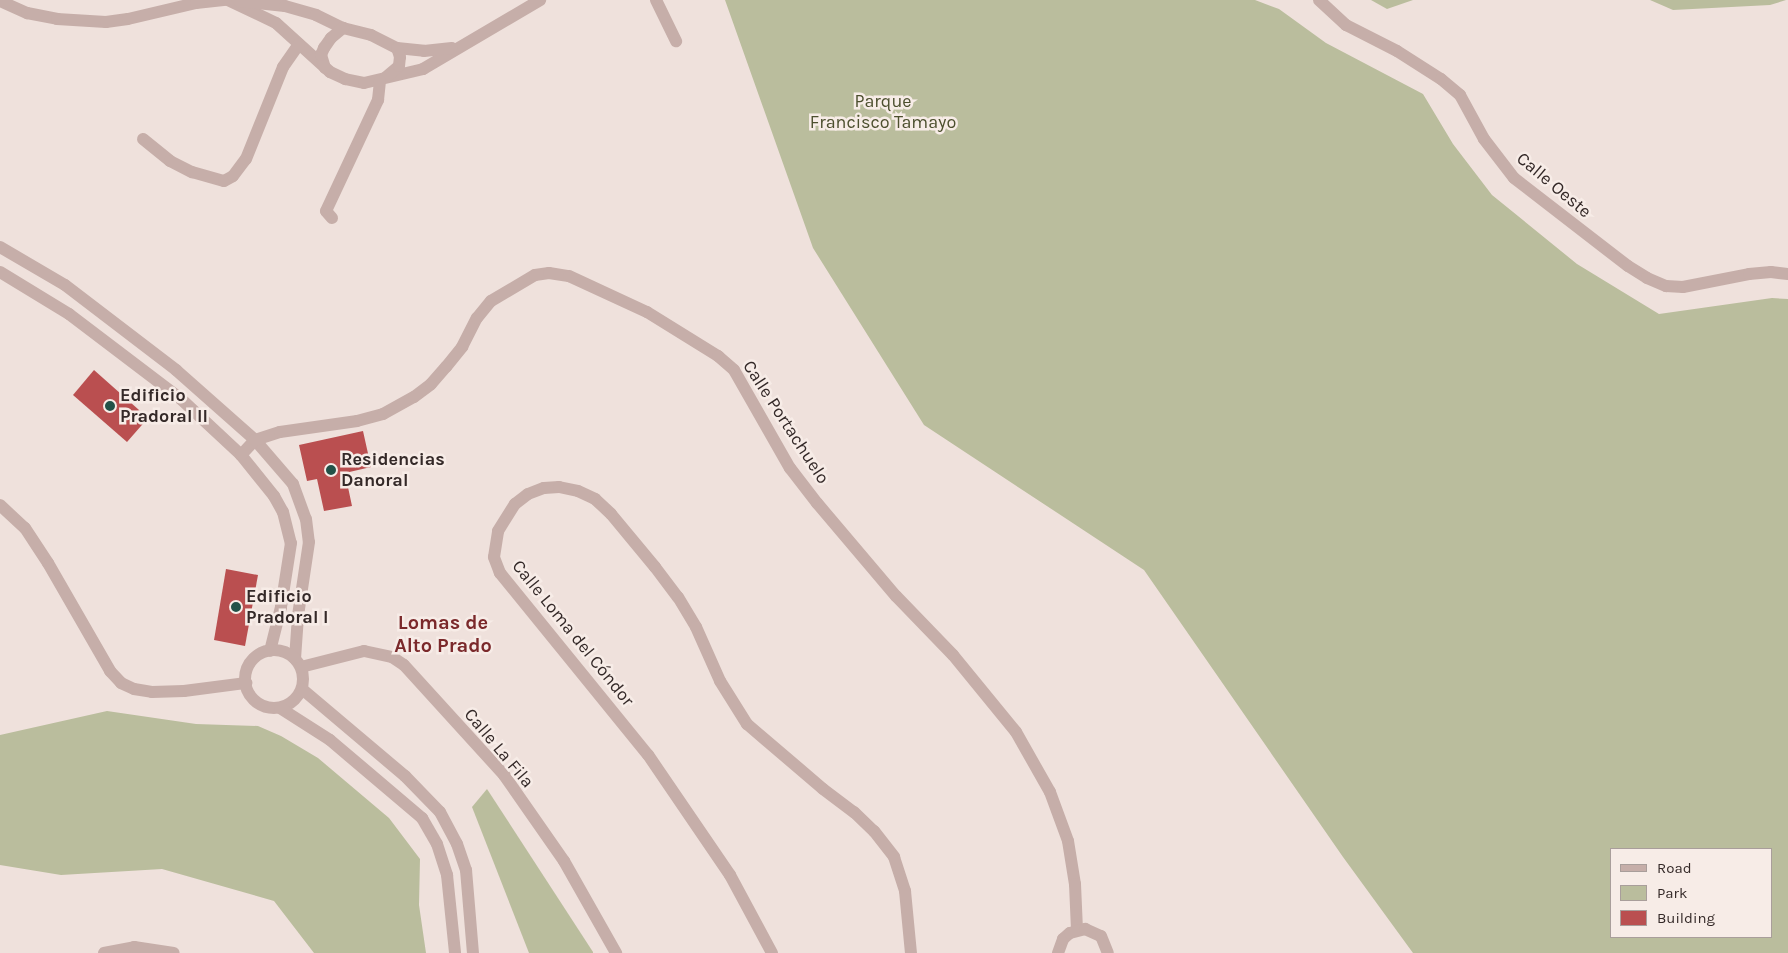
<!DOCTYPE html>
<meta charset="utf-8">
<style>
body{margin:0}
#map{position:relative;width:1788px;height:953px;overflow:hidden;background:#efe1dc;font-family:Karla,sans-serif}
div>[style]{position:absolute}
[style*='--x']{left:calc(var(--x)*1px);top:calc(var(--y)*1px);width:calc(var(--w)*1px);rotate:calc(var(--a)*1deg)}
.green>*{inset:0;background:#babd9d}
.building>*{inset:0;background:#ba4f50}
.minor>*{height:12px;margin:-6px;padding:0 6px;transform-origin:6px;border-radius:6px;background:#c6aea9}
.minor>.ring{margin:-6px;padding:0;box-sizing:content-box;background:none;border:12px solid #c6aea9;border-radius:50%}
.dots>*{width:14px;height:14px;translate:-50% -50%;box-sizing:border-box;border:2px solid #f7ece7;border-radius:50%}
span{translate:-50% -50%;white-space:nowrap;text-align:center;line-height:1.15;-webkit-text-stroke:5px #f7ece7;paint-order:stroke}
.park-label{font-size:18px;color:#4c4f2e}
.street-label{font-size:18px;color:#342928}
.poi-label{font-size:18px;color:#342928;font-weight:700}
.left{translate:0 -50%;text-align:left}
.quarter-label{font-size:20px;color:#7b292b;font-weight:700}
.legend{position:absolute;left:1610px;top:848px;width:162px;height:90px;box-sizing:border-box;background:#f7ece7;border:1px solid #a99e9b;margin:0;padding:6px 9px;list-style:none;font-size:15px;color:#342928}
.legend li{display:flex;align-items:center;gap:10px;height:25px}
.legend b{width:25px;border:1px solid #a99e9b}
</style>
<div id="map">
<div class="green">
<i style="clip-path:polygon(evenodd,725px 0,1255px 0,1279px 9px,1326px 43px,1423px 94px,1453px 144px,1492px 195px,1577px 264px,1659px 314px,1772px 298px,1788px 299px,1788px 953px,1413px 953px,1343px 857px,1144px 570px,924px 425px,813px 248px,725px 0,1612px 849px,1772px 849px,1772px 937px,1612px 937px,1612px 849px)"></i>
<i style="clip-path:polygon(1371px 0,1413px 0,1387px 9px)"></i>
<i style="clip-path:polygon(1650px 0,1786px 0,1770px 5px,1673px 10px)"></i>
<i style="clip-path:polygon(107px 711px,196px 724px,258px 726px,281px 736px,318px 758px,389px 818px,420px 859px,419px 905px,426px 953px,314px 953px,274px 901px,162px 869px,61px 875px,0 865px,0 735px)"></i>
<i style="clip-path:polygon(487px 789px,593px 952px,593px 953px,529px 953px,472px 807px)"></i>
</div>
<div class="building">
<i style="clip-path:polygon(94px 370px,148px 418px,127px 442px,73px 395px)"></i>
<i style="clip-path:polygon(363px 431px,371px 467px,345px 473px,352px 506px,324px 511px,317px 479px,307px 481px,299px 445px)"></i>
<i style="clip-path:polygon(226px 569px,258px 575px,245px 646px,214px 640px)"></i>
</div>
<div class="minor">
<i style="--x:228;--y:0;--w:53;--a:25.6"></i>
<i style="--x:276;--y:23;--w:73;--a:42.2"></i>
<i style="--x:330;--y:72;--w:17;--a:25"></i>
<i style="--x:345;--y:79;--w:19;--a:12"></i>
<i style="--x:364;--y:83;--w:61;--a:-13.3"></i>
<i style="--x:423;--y:69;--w:136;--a:-30.5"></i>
<i style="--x:656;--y:0;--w:46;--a:64"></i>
<i style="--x:1319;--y:0;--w:37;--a:43"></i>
<i style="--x:1346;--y:25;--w:57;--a:27"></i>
<i style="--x:1397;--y:51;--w:52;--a:32.5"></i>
<i style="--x:1441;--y:79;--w:25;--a:40"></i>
<i style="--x:1460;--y:95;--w:50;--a:61.4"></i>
<i style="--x:1484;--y:139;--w:49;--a:52.4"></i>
<i style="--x:1514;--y:178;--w:144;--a:37.7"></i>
<i style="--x:1628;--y:266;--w:22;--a:32"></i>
<i style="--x:1647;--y:278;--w:21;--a:23"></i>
<i style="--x:1666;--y:286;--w:17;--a:3"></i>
<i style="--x:1683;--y:287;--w:67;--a:-11.1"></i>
<i style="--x:1749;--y:274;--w:22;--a:-5"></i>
<i style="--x:1771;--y:272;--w:17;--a:7"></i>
<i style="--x:0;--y:1;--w:30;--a:24"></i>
<i style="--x:27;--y:13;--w:31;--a:11"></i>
<i style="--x:57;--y:19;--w:49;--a:3.5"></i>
<i style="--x:106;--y:22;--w:22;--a:-8"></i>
<i style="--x:128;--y:19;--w:70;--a:-13.2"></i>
<i style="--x:196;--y:3;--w:30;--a:-6"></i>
<i style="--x:239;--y:1;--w:46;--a:6.2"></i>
<i style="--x:285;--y:6;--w:32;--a:16"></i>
<i style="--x:316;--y:15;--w:30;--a:26"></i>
<i style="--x:343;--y:28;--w:29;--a:14"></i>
<i style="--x:371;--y:35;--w:29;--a:27"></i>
<i style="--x:397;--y:48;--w:27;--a:6"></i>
<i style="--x:424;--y:51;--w:28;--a:-6"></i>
<i style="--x:325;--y:68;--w:14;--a:-107"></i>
<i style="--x:321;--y:55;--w:8;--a:-67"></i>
<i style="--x:324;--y:48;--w:12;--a:-55"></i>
<i style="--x:331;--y:38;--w:16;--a:-40"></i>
<i style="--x:386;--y:77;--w:17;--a:-40"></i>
<i style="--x:399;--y:66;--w:9;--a:-84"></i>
<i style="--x:400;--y:57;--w:9;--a:-108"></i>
<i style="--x:143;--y:139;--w:35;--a:39"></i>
<i style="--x:170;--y:161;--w:25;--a:27"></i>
<i style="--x:192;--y:172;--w:33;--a:16"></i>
<i style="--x:224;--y:181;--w:10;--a:-29"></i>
<i style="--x:233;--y:176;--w:21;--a:-53"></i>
<i style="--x:246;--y:159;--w:99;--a:-68.1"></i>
<i style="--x:283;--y:67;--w:28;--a:-55"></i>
<i style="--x:332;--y:218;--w:9;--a:-131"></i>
<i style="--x:326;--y:211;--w:123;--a:-64.9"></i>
<i style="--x:378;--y:100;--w:19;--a:-84"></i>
<i style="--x:0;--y:247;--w:75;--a:30.3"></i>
<i style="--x:65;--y:285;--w:140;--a:37.4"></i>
<i style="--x:176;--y:370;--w:106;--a:41.5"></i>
<i style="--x:255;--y:440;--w:58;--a:49.2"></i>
<i style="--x:293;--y:484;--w:37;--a:70"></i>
<i style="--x:306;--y:519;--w:23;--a:83"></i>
<i style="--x:309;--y:542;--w:75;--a:98.5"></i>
<i style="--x:298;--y:616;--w:43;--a:94"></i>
<i style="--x:0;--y:272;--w:81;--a:31.3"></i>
<i style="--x:69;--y:314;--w:141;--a:37.2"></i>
<i style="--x:181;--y:399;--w:82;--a:43"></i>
<i style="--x:241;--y:455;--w:53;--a:51.2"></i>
<i style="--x:274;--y:496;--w:18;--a:61"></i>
<i style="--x:283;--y:512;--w:32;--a:76"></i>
<i style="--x:291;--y:543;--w:65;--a:98.9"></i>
<i style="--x:281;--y:607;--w:45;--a:104"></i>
<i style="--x:241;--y:455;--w:21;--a:-47"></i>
<i style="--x:255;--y:440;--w:26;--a:-18"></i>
<i style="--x:280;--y:432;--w:78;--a:-8.1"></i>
<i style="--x:357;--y:421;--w:27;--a:-15"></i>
<i style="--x:383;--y:414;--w:35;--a:-29"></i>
<i style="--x:414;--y:397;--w:21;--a:-37"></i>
<i style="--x:431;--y:384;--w:23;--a:-49"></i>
<i style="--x:446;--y:367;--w:26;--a:-51"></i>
<i style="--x:462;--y:347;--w:33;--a:-63"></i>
<i style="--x:477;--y:318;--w:22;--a:-51"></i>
<i style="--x:491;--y:301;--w:51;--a:-30.6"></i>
<i style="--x:535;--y:275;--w:14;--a:-8"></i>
<i style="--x:549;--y:273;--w:20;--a:9"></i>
<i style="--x:569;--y:276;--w:86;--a:24.8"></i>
<i style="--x:647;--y:312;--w:84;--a:31.8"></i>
<i style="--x:718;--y:356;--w:21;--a:41"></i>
<i style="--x:734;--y:370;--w:113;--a:60.3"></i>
<i style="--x:790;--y:468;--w:44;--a:52.4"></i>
<i style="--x:817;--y:503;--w:122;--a:49.7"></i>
<i style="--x:896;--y:596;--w:82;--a:46"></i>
<i style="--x:953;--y:655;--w:99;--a:50.7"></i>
<i style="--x:1016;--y:732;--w:69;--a:60.5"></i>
<i style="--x:1050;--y:792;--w:52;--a:69.8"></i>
<i style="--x:1068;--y:841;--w:44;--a:80.8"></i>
<i style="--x:1075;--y:884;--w:46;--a:87.5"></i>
<i style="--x:0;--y:505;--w:34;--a:43"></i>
<i style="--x:25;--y:528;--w:42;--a:56.7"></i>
<i style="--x:48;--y:563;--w:125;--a:60.1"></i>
<i style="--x:110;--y:671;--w:16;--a:47"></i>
<i style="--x:121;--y:683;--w:14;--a:25"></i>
<i style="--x:134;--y:689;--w:18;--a:9"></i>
<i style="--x:152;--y:692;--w:32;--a:-2"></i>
<i style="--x:184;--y:691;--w:63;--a:-7.4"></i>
<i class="ring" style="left:245px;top:650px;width:46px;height:46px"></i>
<i style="--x:301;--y:667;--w:65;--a:-14.3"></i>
<i style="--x:364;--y:651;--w:29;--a:12"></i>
<i style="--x:392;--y:657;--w:14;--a:34"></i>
<i style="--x:404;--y:665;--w:149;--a:47.7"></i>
<i style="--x:504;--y:775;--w:105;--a:55.1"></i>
<i style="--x:564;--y:861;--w:106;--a:60.5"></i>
<i style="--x:302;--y:689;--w:135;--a:40.2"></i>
<i style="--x:405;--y:776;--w:50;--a:45.8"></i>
<i style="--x:440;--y:812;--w:36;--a:62"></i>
<i style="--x:457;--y:844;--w:28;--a:71"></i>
<i style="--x:466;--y:870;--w:83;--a:85.2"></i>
<i style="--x:280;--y:708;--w:59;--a:32.6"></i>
<i style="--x:330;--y:740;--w:121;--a:40.3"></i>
<i style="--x:422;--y:818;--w:30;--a:60"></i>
<i style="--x:437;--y:844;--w:33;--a:72"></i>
<i style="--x:447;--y:875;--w:78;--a:84.1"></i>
<i style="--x:104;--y:953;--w:31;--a:-11"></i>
<i style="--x:134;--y:947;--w:40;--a:8.5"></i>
<i style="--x:772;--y:953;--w:89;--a:-118.3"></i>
<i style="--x:730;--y:875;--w:145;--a:-124.3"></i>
<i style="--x:648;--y:755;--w:235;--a:-129.1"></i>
<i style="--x:500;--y:573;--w:17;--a:-111"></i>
<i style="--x:494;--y:557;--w:26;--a:-81"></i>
<i style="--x:498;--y:531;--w:32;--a:-58"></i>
<i style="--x:515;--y:504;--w:16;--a:-38"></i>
<i style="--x:528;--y:494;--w:17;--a:-21"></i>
<i style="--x:544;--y:488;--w:15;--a:-4"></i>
<i style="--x:559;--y:487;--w:19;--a:12"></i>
<i style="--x:578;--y:491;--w:19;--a:25"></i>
<i style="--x:595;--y:499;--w:22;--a:43"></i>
<i style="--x:611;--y:514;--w:69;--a:50.3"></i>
<i style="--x:655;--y:567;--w:38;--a:53"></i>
<i style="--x:678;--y:597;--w:35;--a:59"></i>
<i style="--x:696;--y:627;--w:59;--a:66"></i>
<i style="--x:720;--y:681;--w:51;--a:57.9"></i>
<i style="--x:747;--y:724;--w:100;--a:40.5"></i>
<i style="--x:823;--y:789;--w:39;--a:37"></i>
<i style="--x:854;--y:812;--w:28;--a:44"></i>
<i style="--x:874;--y:831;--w:33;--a:52"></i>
<i style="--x:894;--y:857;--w:36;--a:72"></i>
<i style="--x:905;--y:891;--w:62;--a:84.5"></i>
<i style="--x:1058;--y:953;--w:15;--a:-70"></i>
<i style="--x:1063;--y:939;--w:9;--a:-41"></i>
<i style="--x:1070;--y:933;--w:16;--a:-15"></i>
<i style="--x:1085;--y:929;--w:17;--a:24"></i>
<i style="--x:1101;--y:936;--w:18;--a:68"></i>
</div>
<div class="dots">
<i style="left:110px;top:406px;background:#225148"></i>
<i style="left:331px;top:470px;background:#225148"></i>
<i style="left:236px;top:607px;background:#225148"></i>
</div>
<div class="park-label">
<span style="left:883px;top:112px">Parque<br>Francisco Tamayo</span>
</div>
<div class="street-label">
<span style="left:1554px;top:185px;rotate:40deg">Calle Oeste</span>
<span style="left:786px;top:422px;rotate:57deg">Calle Portachuelo</span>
<span style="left:573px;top:633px;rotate:51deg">Calle Loma del Cóndor</span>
<span style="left:499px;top:748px;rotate:50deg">Calle La Fila</span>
</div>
<div class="poi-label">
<span class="left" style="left:120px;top:406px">Edificio<br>Pradoral II</span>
<span class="left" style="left:341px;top:470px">Residencias<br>Danoral</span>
<span class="left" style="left:246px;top:607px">Edificio<br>Pradoral I</span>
</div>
<div class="quarter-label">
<span style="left:443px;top:634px">Lomas de<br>Alto Prado</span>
</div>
<ul class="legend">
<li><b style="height:6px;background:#c6aea9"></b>Road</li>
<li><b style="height:14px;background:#babd9d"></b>Park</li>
<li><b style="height:14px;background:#ba4f50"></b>Building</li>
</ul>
</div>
